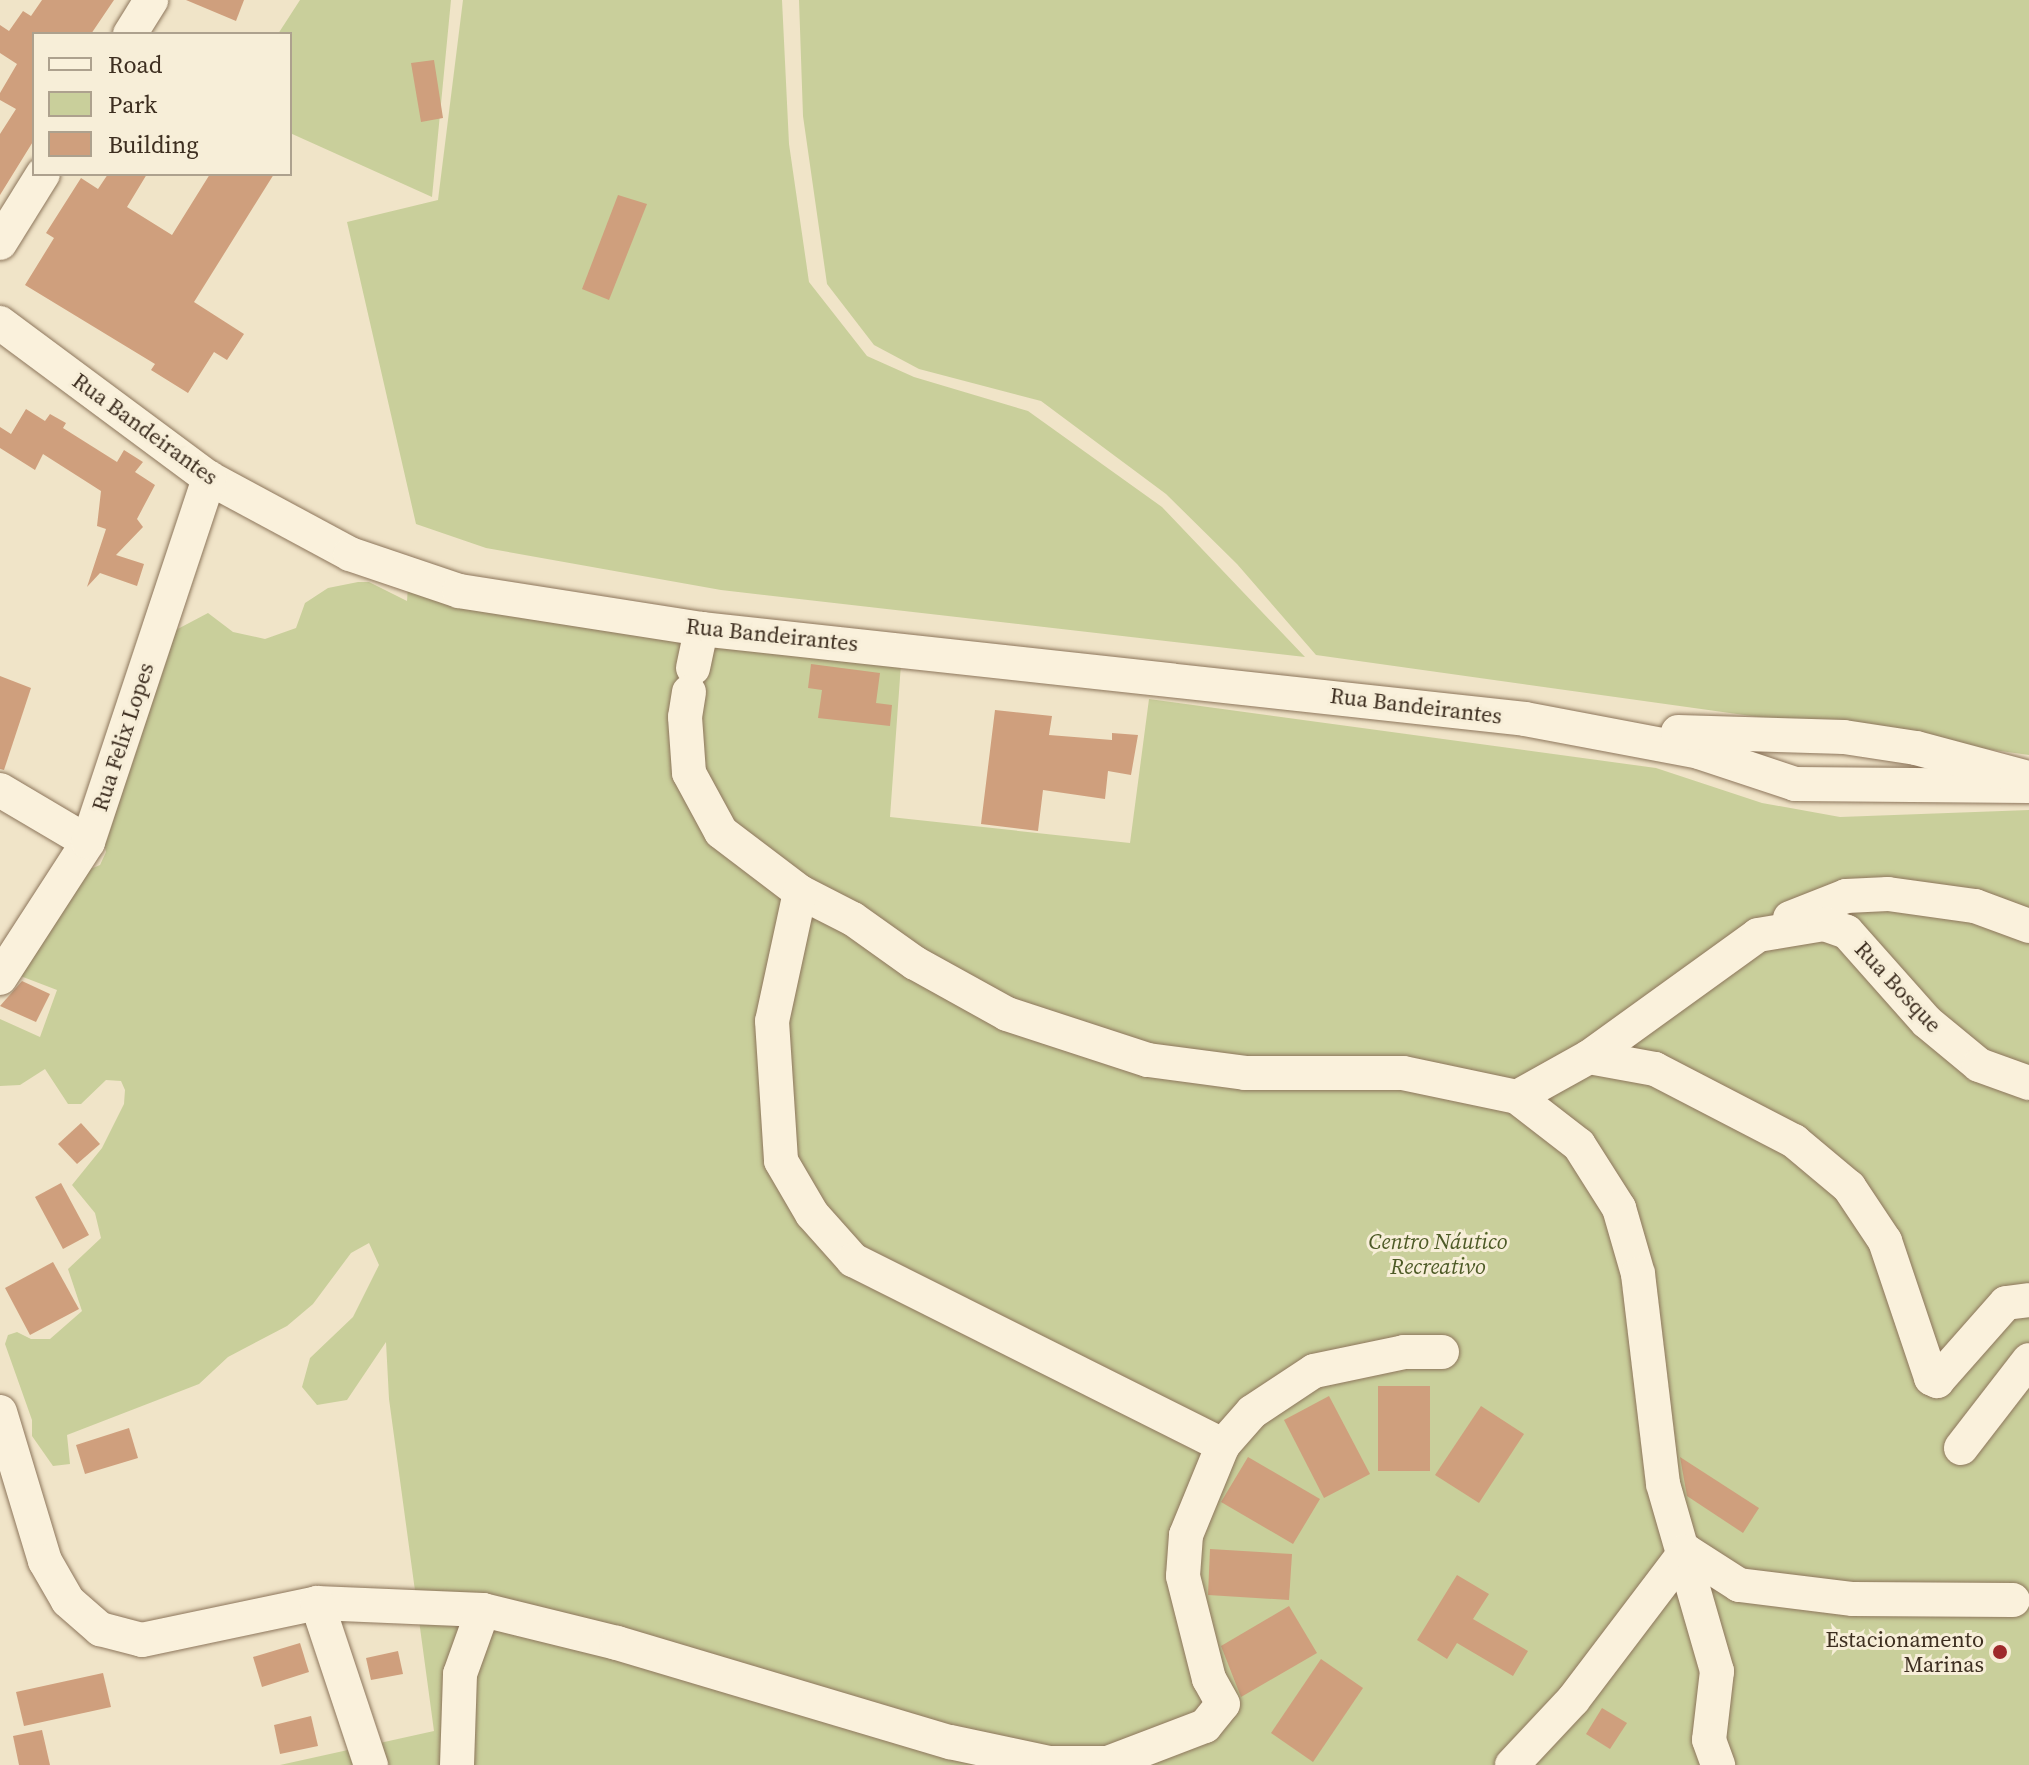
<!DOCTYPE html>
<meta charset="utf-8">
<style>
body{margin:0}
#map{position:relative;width:2029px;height:1765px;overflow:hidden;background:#f0e4c8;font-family:"Source Serif 4",serif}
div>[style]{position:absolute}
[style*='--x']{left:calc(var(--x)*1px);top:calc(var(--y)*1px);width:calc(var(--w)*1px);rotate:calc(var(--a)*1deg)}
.green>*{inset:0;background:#c9cf9b}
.building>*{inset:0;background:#cf9f7d}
.roads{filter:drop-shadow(0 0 2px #8d765c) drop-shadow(0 0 2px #8d765c)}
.minor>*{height:34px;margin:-17px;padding:0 17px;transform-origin:17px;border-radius:17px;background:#faf1dc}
.dots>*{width:22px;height:22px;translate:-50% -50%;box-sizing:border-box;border:4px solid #f7eed8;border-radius:50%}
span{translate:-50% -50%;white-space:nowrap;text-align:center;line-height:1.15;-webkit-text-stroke:6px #f7eed8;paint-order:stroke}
.street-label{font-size:22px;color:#3d2e20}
.park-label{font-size:22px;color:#4d5a26;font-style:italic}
.poi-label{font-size:22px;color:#3d2e20}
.right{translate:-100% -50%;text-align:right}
.legend{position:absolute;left:32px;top:32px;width:260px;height:144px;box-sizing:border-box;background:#f7eed8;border:2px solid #ada18e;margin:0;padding:10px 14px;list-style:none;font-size:24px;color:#3d2e20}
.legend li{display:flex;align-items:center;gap:16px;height:40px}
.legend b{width:40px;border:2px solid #ada18e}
</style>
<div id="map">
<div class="green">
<i style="clip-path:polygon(300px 0,451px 0,432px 197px,290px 133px,290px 34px,278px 34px)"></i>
<i style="clip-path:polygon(463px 0,782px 0,789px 144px,809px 282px,867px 356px,914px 377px,1028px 411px,1162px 507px,1305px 657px,721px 590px,486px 548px,416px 524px,347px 222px,438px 200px)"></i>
<i style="clip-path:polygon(799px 0,2029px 0,2029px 755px,1316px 655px,1237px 564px,1166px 494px,1041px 401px,919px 369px,874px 345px,827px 284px,803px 116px)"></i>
<i style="clip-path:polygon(358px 582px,369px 582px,407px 601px,408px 586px,901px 664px,890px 817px,1130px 843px,1149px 699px,1656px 768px,1762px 803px,1840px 817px,2029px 810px,2029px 1765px,280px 1765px,434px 1731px,389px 1399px,386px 1342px,347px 1400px,317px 1405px,302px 1387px,310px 1358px,353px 1317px,379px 1265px,369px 1243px,351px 1253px,313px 1304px,287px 1326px,228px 1357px,199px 1384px,67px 1435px,70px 1464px,53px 1466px,32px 1436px,32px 1420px,5px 1344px,8px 1335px,17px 1332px,31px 1339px,50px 1339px,82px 1311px,68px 1269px,101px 1238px,95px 1213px,72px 1185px,102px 1148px,124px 1104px,125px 1090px,121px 1081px,106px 1080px,81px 1104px,68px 1104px,45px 1069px,20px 1085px,0 1086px,0 1019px,40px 1037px,57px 990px,10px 972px,76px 875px,100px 865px,106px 852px,101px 830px,172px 632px,208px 613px,233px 632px,265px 639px,296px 628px,305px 603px,328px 588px)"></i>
</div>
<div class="building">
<i style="clip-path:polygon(42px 0,114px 0,91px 34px,34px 34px,34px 140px,0 195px,0 134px,16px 109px,0 100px,0 93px,17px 64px,0 53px,0 25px,9px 31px,23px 11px,31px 16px)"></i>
<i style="clip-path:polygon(186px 0,244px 0,236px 21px)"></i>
<i style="clip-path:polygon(434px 60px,443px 118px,421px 122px,411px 63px)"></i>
<i style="clip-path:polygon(108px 174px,147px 174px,127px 207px,172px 235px,210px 174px,274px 174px,194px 302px,244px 334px,227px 360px,214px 352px,188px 393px,151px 370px,155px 364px,25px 285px,54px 238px,46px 233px,81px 178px,98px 189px)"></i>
<i style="clip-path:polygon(618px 195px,647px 204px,609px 300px,582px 289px)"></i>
<i style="clip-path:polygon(26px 409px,45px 421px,50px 414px,66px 423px,63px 428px,117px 462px,124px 450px,143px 462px,135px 472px,155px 485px,137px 519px,143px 527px,116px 555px,144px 564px,137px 586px,100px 573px,87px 587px,106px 529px,97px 526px,101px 491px,43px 454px,35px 470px,0 448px,0 427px,11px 434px)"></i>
<i style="clip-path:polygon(811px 664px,880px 673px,876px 703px,892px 705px,890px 726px,818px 718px,822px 690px,808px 688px)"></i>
<i style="clip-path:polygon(0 676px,31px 688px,4px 770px,0 769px)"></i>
<i style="clip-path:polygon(995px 710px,1052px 716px,1049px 735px,1112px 740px,1112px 733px,1138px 735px,1131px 775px,1108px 771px,1105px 799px,1043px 790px,1038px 831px,981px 824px)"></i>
<i style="clip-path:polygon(22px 981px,50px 994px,36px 1022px,0 1006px)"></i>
<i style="clip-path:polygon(81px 1123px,100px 1144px,77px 1164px,58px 1144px)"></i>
<i style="clip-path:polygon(61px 1183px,89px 1235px,63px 1249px,35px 1197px)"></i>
<i style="clip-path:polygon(53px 1262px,79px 1309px,30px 1335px,5px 1288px)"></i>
<i style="clip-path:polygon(1378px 1386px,1430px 1386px,1430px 1471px,1378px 1471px)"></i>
<i style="clip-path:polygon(1329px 1396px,1370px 1474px,1324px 1498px,1284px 1420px)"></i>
<i style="clip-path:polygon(1481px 1406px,1524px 1434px,1479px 1503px,1435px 1475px)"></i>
<i style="clip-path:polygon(129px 1428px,138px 1458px,85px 1474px,76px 1445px)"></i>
<i style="clip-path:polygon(1248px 1457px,1320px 1499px,1293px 1544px,1221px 1502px)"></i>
<i style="clip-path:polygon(1680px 1457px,1759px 1508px,1743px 1533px,1687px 1496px)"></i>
<i style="clip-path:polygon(1210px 1549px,1292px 1554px,1289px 1600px,1208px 1595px)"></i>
<i style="clip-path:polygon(1457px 1575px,1489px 1594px,1473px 1619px,1528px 1651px,1513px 1676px,1457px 1643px,1447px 1659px,1417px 1640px)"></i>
<i style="clip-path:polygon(1289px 1606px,1317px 1653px,1241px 1697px,1221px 1646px)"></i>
<i style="clip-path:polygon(300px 1643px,309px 1672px,262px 1687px,253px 1657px)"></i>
<i style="clip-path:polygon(398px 1651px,403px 1674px,371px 1680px,366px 1658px)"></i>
<i style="clip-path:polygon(1321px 1659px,1363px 1688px,1313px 1762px,1271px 1733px)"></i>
<i style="clip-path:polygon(103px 1673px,111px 1707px,24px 1726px,16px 1692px)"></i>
<i style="clip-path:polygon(1602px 1708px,1627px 1723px,1610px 1749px,1586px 1734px)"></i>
<i style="clip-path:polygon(311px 1716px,318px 1746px,280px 1754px,274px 1725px)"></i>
<i style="clip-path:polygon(42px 1730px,50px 1765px,19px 1765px,13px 1736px)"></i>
</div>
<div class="roads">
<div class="minor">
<i style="--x:130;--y:34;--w:40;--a:-58"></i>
<i style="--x:0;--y:243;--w:81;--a:-58.1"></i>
<i style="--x:0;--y:323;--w:260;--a:36.6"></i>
<i style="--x:209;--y:478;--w:160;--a:28.3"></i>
<i style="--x:350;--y:554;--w:115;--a:18.7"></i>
<i style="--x:459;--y:591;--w:245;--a:8.9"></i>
<i style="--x:701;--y:629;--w:829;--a:6.23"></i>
<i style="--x:1525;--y:719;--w:177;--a:10.7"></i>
<i style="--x:1699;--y:752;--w:101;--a:18.4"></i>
<i style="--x:1795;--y:784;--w:234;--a:0.5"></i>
<i style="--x:693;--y:668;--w:40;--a:-78"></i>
<i style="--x:689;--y:692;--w:25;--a:99"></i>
<i style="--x:685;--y:717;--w:56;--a:85.9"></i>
<i style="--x:689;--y:773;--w:67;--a:61.5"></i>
<i style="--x:721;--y:832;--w:99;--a:37.2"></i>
<i style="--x:800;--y:892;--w:59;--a:27"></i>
<i style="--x:853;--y:919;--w:76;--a:35.4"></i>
<i style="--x:915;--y:963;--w:105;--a:29"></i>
<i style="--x:1007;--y:1014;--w:148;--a:18.1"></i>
<i style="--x:1148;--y:1060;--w:98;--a:7.6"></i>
<i style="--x:1245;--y:1073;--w:158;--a:0"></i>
<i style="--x:1403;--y:1073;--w:116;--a:11.9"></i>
<i style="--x:1517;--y:1097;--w:78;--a:37.7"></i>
<i style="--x:1579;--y:1145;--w:75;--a:57.6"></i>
<i style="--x:1619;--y:1208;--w:69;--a:73.9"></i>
<i style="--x:1638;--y:1274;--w:211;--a:83.2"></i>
<i style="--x:1663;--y:1484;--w:195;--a:73.9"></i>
<i style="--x:1717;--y:1671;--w:69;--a:96.6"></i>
<i style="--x:1709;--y:1740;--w:27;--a:70"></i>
<i style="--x:1678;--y:732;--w:166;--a:1.7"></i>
<i style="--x:1844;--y:737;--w:73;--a:8.7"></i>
<i style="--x:1916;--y:748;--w:112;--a:15"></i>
<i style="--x:0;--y:790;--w:102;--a:30.6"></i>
<i style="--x:800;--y:892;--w:132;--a:102.2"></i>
<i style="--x:772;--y:1021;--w:140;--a:86.3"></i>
<i style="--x:781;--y:1161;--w:61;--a:59.7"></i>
<i style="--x:812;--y:1214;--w:62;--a:48.3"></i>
<i style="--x:853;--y:1260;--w:414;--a:26.6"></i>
<i style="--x:1790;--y:918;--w:60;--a:-21.4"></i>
<i style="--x:1846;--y:896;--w:42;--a:-2.7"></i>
<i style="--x:1888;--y:894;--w:88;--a:7.9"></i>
<i style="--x:1975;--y:906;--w:58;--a:20.3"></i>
<i style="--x:0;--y:978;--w:162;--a:-57.1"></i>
<i style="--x:88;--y:842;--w:384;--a:-71.6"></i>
<i style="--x:1589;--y:1057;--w:208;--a:-35.8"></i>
<i style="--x:1758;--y:935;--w:67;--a:-9.5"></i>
<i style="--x:1824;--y:924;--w:24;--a:19"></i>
<i style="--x:1847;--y:932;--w:120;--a:48.4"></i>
<i style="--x:1927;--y:1022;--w:67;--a:39.6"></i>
<i style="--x:1979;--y:1065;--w:53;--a:19.8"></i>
<i style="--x:1517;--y:1097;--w:82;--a:-29.1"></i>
<i style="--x:1589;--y:1057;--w:67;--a:10.3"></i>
<i style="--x:1655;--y:1069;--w:157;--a:27.4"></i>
<i style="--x:1794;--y:1141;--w:72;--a:39.9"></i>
<i style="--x:1849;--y:1187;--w:65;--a:56.3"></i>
<i style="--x:1885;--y:1241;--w:145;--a:71.4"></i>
<i style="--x:1931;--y:1378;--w:7;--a:27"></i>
<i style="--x:1937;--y:1381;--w:104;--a:-48.5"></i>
<i style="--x:2006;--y:1303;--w:23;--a:-7"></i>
<i style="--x:0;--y:1412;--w:156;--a:73.2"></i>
<i style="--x:45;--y:1561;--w:46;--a:60.1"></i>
<i style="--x:68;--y:1601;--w:43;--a:41.2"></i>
<i style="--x:100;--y:1629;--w:43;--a:14.7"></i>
<i style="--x:142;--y:1640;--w:179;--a:-11.9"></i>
<i style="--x:317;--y:1603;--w:166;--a:2.4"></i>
<i style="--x:483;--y:1610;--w:138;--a:13.8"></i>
<i style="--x:617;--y:1643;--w:347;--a:16.6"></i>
<i style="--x:950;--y:1742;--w:101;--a:12"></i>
<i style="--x:1049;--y:1763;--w:59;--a:0"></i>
<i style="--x:1108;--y:1763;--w:104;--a:-20.9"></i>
<i style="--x:1205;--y:1726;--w:28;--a:-51"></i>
<i style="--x:1223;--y:1704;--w:29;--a:-119"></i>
<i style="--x:1209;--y:1679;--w:106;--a:-104.2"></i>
<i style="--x:1183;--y:1576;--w:41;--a:-85.8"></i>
<i style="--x:1186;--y:1535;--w:97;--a:-67.7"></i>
<i style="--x:1223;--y:1445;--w:44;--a:-48.7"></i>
<i style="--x:1252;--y:1412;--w:74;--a:-33.5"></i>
<i style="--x:1314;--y:1371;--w:92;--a:-11.9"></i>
<i style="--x:1404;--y:1352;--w:38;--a:0"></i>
<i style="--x:1961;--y:1448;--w:111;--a:-52.3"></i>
<i style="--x:317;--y:1603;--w:171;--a:71.6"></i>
<i style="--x:457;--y:1765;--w:91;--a:-88.1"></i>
<i style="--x:460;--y:1674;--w:68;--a:-70.2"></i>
<i style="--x:1512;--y:1765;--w:89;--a:-46.8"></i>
<i style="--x:1573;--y:1700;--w:187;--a:-52.8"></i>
<i style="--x:1686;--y:1551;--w:63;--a:32.7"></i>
<i style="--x:1739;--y:1585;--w:115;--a:7"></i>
<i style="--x:1853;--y:1599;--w:160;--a:0.4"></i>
</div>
</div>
<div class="dots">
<i style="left:2000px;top:1652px;background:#9e2a2b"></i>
</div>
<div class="street-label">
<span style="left:145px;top:429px;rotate:36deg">Rua Bandeirantes</span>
<span style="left:772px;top:635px;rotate:6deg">Rua Bandeirantes</span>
<span style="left:1416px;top:706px;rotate:7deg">Rua Bandeirantes</span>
<span style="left:123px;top:737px;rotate:-72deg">Rua Felix Lopes</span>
<span style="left:1898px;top:987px;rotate:47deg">Rua Bosque</span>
</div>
<div class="park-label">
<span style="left:1438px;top:1254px">Centro Náutico<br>Recreativo</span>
</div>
<div class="poi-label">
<span class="right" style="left:1984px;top:1652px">Estacionamento<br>Marinas</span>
</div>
<ul class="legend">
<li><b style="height:10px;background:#faf1dc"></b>Road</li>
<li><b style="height:22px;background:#c9cf9b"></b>Park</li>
<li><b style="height:22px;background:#cf9f7d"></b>Building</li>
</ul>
</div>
